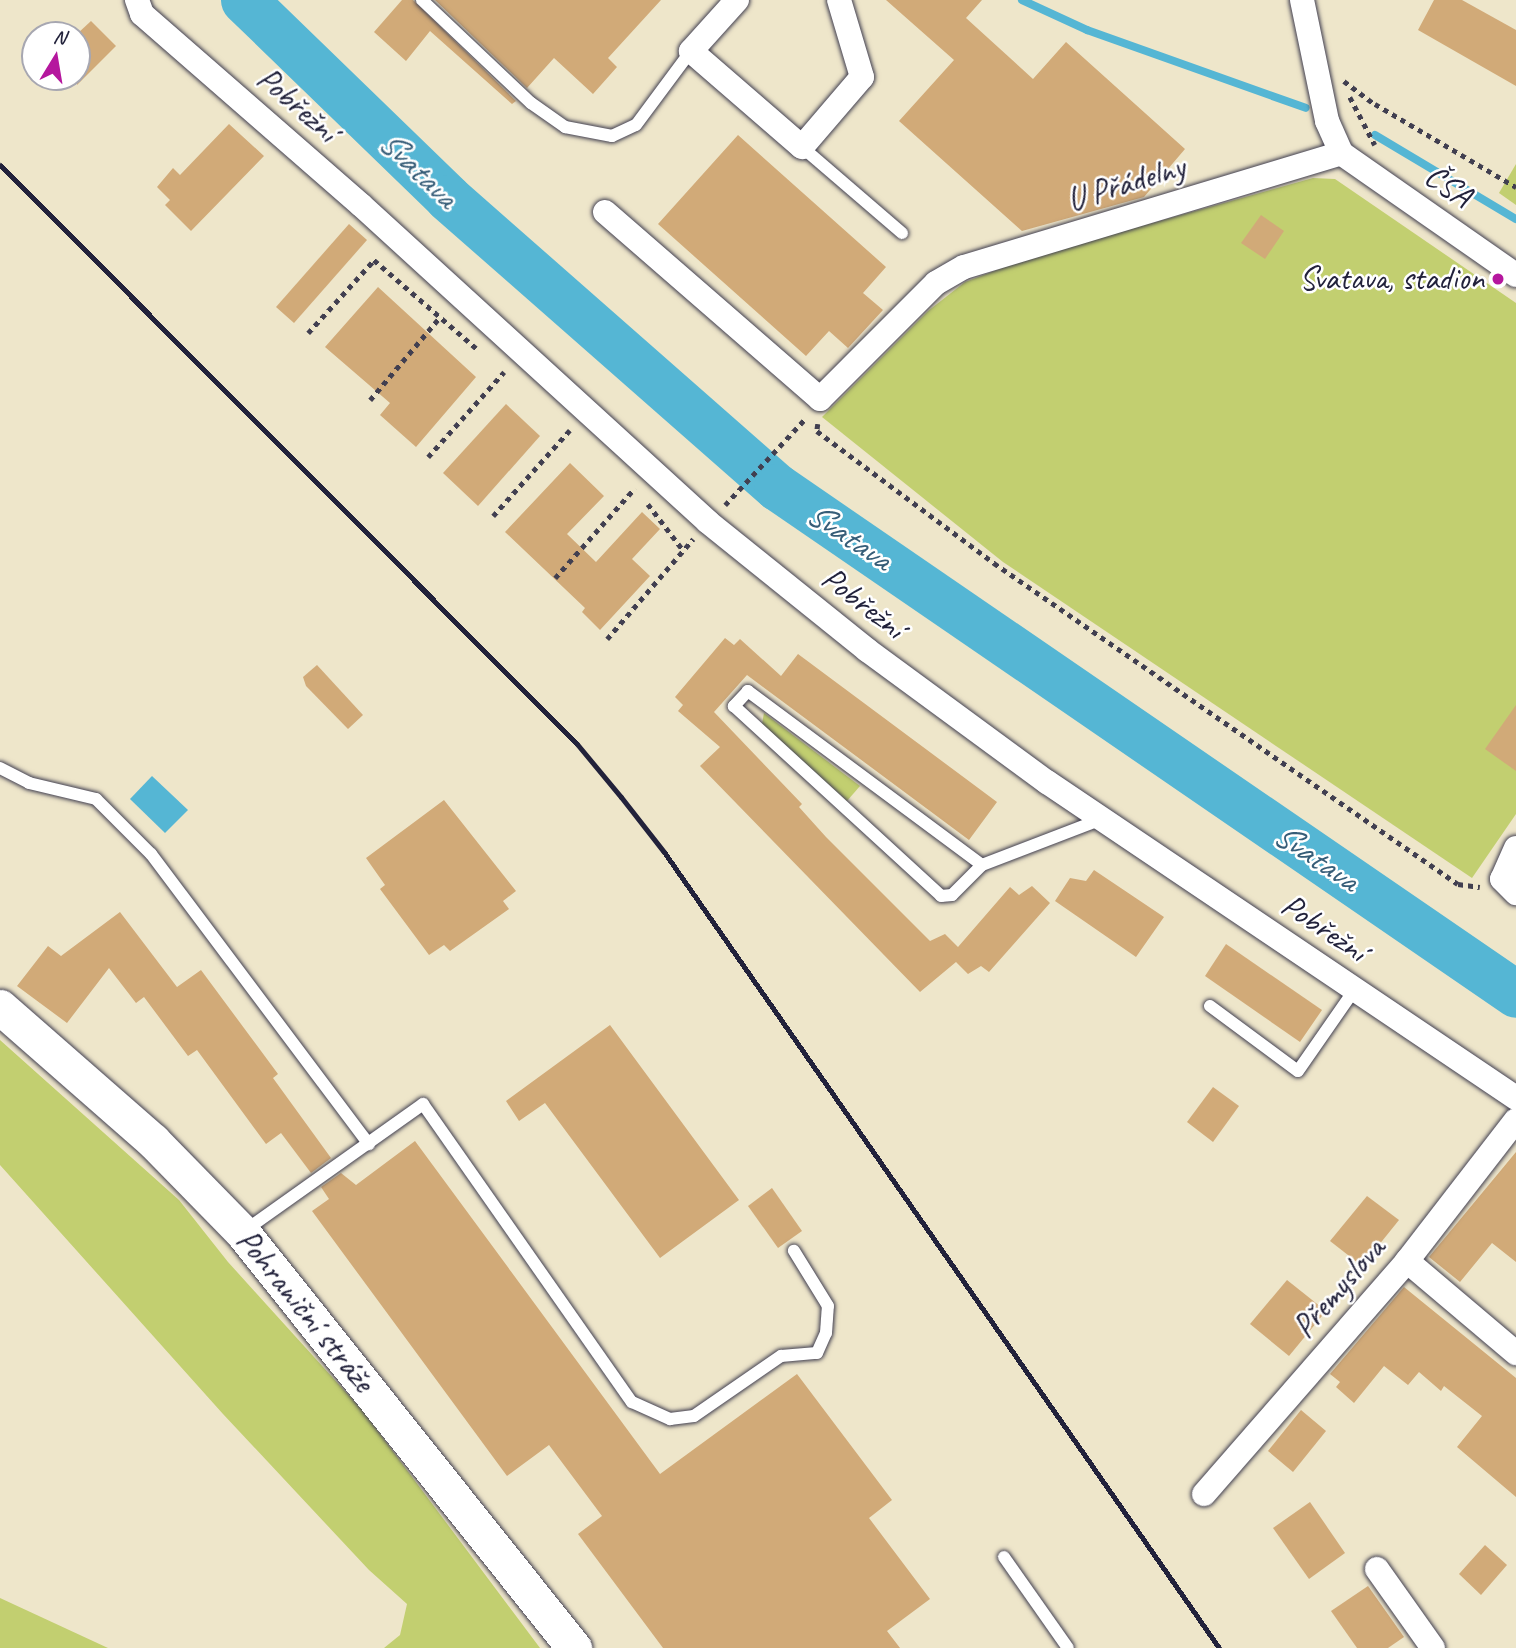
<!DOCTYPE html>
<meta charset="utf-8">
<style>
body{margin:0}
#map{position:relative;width:1516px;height:1648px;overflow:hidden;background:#eee6ca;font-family:Caveat,sans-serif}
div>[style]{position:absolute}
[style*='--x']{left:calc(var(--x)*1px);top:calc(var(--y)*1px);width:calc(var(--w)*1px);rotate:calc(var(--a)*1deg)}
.green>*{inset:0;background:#c2cf70}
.water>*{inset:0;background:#55b6d4}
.stream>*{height:8px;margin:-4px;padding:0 4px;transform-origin:4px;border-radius:4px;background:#55b6d4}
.river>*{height:47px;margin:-23.5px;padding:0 23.5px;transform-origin:23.5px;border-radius:23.5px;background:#55b6d4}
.building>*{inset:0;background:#d1aa78}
.path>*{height:4.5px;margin-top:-2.25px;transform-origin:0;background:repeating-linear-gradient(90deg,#413f50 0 5px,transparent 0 10px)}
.roads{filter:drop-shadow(0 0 2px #413f50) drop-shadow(0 0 2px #413f50)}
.lane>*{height:12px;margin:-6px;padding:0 6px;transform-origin:6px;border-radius:6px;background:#fff}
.street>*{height:24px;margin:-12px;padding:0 12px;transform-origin:12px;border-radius:12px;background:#fff}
.secondary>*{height:35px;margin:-17.5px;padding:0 17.5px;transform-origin:17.5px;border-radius:17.5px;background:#fff}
.rail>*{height:5px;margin:-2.5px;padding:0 2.5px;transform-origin:2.5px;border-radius:2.5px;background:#22223b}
.dots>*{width:19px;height:19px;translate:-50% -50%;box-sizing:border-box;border:4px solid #fff;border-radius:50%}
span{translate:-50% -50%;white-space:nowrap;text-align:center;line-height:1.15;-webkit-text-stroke:5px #fff;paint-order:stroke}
.street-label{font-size:33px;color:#22223b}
.poi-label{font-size:33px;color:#22223b}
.right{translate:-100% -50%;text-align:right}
.water-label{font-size:35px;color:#365d78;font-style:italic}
.north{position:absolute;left:21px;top:21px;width:70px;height:70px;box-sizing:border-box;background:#fff;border:2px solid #a7a7b1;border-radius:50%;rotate:11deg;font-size:19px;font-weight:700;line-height:28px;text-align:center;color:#22223b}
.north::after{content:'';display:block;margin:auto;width:24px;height:32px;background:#b5179e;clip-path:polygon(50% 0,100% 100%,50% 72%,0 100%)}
</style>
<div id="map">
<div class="green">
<i style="clip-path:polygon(1516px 164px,1516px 205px,1499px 193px)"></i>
<i style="clip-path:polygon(1313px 178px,1335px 179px,1516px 303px,1516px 814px,1472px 878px,1003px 562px,822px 417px,928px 311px,965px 282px,1031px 257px)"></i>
<i style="clip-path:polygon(764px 713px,860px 786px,847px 801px,762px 724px)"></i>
<i style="clip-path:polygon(0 1040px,179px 1200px,228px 1262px,362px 1410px,540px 1648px,384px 1648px,400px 1635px,407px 1604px,369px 1570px,223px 1414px,0 1165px)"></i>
<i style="clip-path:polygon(0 1598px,108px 1648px,0 1648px)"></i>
</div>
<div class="water">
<i style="clip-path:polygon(152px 776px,188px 810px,165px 833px,130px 799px)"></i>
</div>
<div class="stream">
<i style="--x:1022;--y:0;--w:72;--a:24.8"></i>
<i style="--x:1087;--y:30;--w:232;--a:19.6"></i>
<i style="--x:1375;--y:135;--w:164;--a:30.8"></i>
</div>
<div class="river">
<i style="--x:244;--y:0;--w:284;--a:44.1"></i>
<i style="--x:448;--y:198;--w:438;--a:41.3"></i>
<i style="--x:777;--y:487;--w:896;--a:34.45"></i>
</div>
<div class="building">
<i style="clip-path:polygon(402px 0,413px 0,516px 101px,512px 104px,430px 31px,406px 61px,374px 32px)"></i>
<i style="clip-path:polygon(435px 0,661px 0,608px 58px,617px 67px,593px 94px,554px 58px,527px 88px)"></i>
<i style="clip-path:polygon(886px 0,982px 0,966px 18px,1033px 79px,1066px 42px,1185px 149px,1144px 197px,1022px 231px,899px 121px,954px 60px)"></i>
<i style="clip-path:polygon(1434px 0,1462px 0,1516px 30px,1516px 86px,1418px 30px)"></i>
<i style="clip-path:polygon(91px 21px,116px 46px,77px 85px,77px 34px)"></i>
<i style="clip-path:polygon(229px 124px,264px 156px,191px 231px,165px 205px,170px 200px,157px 187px,173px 168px,180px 175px)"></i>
<i style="clip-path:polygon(738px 135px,886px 267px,863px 293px,883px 310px,848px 348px,829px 331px,806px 356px,658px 224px)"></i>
<i style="clip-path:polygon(1261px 215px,1284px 231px,1265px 259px,1241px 243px)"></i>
<i style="clip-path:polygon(349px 224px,367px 240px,294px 323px,276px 307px)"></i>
<i style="clip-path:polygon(378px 287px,476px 377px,416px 447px,380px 415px,390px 403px,325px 347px)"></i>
<i style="clip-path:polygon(506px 404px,540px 436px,478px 506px,443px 473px)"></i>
<i style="clip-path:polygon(570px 463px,604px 496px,567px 534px,596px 562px,642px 512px,660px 529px,632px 559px,650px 576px,600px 630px,582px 612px,585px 608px,505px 532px)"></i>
<i style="clip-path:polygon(725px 638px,734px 645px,740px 639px,781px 676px,798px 654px,997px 802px,969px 840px,747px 675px,714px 712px,802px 804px,799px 807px,826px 837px,930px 941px,945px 934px,958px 947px,1010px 887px,1019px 895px,1032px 886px,1050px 903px,989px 972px,981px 966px,968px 974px,956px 962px,920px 992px,700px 766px,720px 747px,678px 711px,683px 705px,675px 697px)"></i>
<i style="clip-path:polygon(317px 665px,363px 715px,348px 729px,306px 686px,303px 677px)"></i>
<i style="clip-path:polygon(1516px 705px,1516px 771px,1485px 749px)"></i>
<i style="clip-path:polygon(444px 800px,516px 891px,503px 901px,509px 909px,450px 951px,444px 945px,429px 955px,380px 889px,385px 885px,366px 858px)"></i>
<i style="clip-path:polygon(1094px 870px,1164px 917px,1136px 957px,1055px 901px,1070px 878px,1086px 881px)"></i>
<i style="clip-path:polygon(120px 912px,177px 987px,201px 970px,278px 1074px,273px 1078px,331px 1158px,311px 1173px,281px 1133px,266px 1144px,197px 1050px,188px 1056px,144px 997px,136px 1003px,109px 968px,67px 1023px,17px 986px,48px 946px,61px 956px)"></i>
<i style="clip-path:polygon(1226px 944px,1322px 1010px,1300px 1042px,1205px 976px)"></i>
<i style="clip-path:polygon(610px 1025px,739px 1200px,660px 1258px,545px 1103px,519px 1121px,506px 1101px)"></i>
<i style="clip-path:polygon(1213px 1087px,1239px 1106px,1213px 1142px,1187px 1122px)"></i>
<i style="clip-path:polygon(415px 1141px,660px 1474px,797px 1374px,892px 1500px,869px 1518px,930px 1599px,887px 1631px,900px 1648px,663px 1648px,578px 1534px,602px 1516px,549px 1445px,507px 1476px,312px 1211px,329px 1199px,321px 1187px,341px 1173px,356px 1185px)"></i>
<i style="clip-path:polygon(1516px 1152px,1516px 1262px,1492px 1243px,1460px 1282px,1429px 1257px)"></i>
<i style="clip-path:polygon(772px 1188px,802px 1231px,778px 1248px,748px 1206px)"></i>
<i style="clip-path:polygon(1367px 1196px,1399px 1220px,1362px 1266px,1330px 1241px)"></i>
<i style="clip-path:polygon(1287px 1280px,1326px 1311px,1289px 1356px,1250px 1324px)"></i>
<i style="clip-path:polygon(1404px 1287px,1516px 1378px,1516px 1497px,1457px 1447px,1482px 1416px,1444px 1386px,1441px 1391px,1419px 1372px,1408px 1385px,1384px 1366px,1354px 1403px,1336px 1387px,1340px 1382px,1330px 1374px)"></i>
<i style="clip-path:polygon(1301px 1410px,1326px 1431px,1293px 1472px,1268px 1451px)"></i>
<i style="clip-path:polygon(1310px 1502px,1345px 1553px,1309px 1579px,1273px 1528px)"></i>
<i style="clip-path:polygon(1485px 1545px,1507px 1565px,1481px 1595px,1459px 1574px)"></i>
<i style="clip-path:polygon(1368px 1586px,1404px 1637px,1388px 1648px,1357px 1648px,1331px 1611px)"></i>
</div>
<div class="path">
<i style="--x:1344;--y:81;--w:39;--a:37"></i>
<i style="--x:1375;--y:104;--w:164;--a:30.5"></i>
<i style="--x:1350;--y:97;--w:54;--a:62.5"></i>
<i style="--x:308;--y:333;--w:98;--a:-47.9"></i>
<i style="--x:374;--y:260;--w:135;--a:40.8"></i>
<i style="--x:370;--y:400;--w:109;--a:-49.9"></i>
<i style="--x:818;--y:424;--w:7;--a:98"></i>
<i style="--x:817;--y:431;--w:221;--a:36.7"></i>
<i style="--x:994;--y:563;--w:564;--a:34.68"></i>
<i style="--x:1458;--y:884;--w:22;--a:8"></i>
<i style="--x:428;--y:457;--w:114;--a:-48.2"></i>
<i style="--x:648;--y:504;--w:58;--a:52.7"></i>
<i style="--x:725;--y:505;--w:117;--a:-47.1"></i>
<i style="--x:493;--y:516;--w:115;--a:-48.2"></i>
<i style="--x:555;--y:578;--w:120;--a:-48.4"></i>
<i style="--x:607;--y:639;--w:132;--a:-49.3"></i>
</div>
<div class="roads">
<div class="lane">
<i style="--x:422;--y:0;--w:150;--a:43.4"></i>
<i style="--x:531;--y:103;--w:42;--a:35.2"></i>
<i style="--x:565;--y:127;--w:48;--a:10.8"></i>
<i style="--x:612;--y:136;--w:26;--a:-25"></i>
<i style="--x:636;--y:125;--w:92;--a:-53.4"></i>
<i style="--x:802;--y:147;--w:132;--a:40.7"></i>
<i style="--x:0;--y:768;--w:33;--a:27"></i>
<i style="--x:29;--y:783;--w:69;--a:13.4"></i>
<i style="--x:96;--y:799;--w:78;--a:45"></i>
<i style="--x:151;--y:854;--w:363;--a:53.1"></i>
<i style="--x:982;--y:865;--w:292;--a:-143.4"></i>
<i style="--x:748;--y:691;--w:21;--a:133"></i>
<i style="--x:734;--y:706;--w:281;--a:42.5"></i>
<i style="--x:941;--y:896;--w:11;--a:-5"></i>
<i style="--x:952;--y:895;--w:42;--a:-45"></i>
<i style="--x:982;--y:865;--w:129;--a:-21"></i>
<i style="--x:1210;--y:1006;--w:109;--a:36.5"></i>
<i style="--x:1298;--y:1071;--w:100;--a:-55.2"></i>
<i style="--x:243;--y:1232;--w:221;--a:-35.4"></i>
<i style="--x:423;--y:1104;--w:364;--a:55"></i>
<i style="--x:632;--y:1402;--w:42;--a:24.1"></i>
<i style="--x:670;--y:1419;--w:24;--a:-7"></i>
<i style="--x:694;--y:1416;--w:106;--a:-34.6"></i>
<i style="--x:781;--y:1356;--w:36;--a:-5"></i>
<i style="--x:817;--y:1353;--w:22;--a:-66"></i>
<i style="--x:826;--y:1333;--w:27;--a:-86"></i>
<i style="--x:828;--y:1306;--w:65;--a:-121.7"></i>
<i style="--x:1004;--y:1557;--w:111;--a:54.9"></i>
</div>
<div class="street">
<i style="--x:137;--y:0;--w:15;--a:70"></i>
<i style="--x:142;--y:14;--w:291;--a:41.1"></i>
<i style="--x:361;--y:205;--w:470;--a:42.4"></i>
<i style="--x:708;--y:522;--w:204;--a:38.8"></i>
<i style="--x:867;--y:650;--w:223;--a:36.3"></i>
<i style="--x:1047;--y:782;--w:566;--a:33.97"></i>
<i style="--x:737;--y:0;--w:69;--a:132"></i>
<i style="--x:691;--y:51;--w:147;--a:40.9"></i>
<i style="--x:802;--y:147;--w:92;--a:-49.4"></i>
<i style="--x:862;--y:77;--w:80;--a:-106.6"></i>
<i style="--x:1302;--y:0;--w:124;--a:78.3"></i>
<i style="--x:1327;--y:121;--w:35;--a:66"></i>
<i style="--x:1341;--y:153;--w:213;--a:34.9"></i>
<i style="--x:605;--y:212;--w:285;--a:41"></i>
<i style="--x:820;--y:399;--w:164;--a:-45"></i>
<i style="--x:936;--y:283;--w:32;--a:-30"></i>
<i style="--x:964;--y:267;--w:394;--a:-16.8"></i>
<i style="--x:1516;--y:848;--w:34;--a:114"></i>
<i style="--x:1502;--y:879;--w:20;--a:45"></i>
<i style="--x:1407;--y:1261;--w:143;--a:40.2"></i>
<i style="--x:1204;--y:1494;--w:309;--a:-48.9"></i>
<i style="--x:1407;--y:1261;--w:178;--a:-52.3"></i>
<i style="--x:1377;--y:1569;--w:97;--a:54.7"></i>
</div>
<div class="secondary">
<i style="--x:0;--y:1007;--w:203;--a:41.2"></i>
<i style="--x:153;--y:1141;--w:129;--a:45.6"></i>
<i style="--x:243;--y:1233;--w:531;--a:51.42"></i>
</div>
</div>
<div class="rail">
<i style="--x:0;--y:165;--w:817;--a:45.1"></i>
<i style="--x:577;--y:744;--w:69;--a:50.3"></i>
<i style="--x:621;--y:797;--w:70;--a:52"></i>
<i style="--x:664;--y:852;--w:970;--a:55.11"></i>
</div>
<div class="dots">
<i style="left:1498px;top:279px;background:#b5179e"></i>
</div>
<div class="street-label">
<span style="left:297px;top:105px;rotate:41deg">Pobřežní</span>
<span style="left:1126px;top:184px;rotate:-17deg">U Přádelny</span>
<span style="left:1448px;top:186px;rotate:35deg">ČSA</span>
<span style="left:863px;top:603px;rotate:38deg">Pobřežní</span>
<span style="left:1324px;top:928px;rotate:34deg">Pobřežní</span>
<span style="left:1339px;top:1288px;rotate:-49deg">Přemyslova</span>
<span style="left:305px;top:1311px;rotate:51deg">Pohraniční stráže</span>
</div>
<div class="poi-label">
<span class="right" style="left:1484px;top:279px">Svatava, stadion</span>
</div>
<div class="water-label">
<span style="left:418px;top:169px;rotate:44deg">Svatava</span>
<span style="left:849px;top:536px;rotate:34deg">Svatava</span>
<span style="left:1316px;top:857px;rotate:34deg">Svatava</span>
</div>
<div class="north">N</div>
</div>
